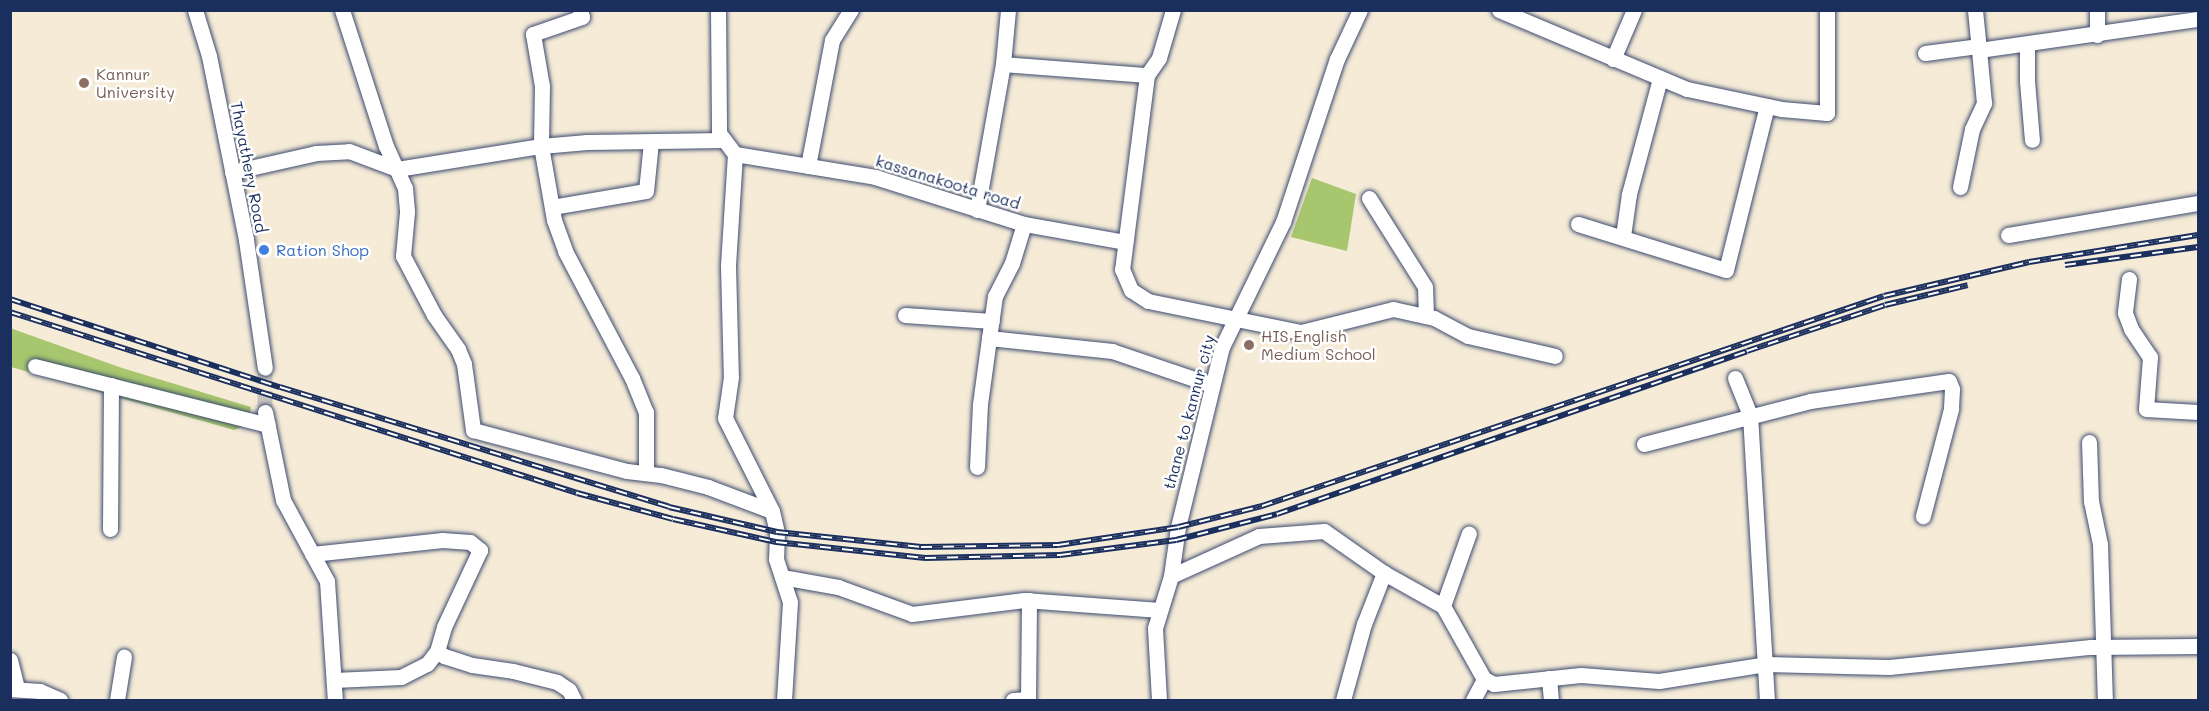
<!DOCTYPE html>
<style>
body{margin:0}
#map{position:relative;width:2209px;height:711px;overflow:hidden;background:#f5ebd7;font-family:Mali,sans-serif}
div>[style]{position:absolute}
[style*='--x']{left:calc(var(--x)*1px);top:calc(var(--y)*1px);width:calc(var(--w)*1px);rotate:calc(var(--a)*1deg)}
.green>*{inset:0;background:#a7c66e}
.minor-tunnel>*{height:15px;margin-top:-7.5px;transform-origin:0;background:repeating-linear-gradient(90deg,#c9c5bf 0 15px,transparent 0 23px)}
.roads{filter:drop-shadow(0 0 2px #3c4b70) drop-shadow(0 0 2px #3c4b70)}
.minor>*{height:15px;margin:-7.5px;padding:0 7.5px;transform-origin:7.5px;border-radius:7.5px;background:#fff}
.rail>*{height:6px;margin-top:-3px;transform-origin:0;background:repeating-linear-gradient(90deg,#fff 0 11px,#1b2f5e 0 22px);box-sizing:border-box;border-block:2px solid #1b2f5e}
.dots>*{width:16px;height:16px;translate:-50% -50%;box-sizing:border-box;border:3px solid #fff;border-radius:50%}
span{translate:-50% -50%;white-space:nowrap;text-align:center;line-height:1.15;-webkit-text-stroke:5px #fff;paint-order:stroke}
.education-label{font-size:16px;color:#785e54}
.left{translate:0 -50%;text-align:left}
.street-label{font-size:16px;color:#1b2f5e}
.shop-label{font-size:16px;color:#366cbe}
.frame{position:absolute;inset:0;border:12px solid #1b2f5e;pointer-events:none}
</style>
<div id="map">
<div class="green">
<i style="clip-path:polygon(1312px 178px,1356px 194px,1347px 251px,1291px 237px)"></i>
<i style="clip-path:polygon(10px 328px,122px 368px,251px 407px,247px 425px,234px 430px,11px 367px)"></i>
</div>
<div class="minor-tunnel">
<i style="--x:265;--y:368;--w:44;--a:90"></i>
</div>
<div class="roads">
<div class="minor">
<i style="--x:195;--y:10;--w:48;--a:73.1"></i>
<i style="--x:209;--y:56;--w:188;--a:78.6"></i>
<i style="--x:246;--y:240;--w:129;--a:81.6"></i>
<i style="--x:342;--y:10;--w:143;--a:72.1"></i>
<i style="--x:386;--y:146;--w:46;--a:65.7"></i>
<i style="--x:405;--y:188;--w:24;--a:85"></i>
<i style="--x:407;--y:212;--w:44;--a:95.2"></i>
<i style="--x:403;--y:256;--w:67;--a:62.3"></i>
<i style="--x:434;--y:315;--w:42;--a:54.8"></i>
<i style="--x:458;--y:349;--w:16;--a:68"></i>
<i style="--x:464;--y:364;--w:67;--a:82.2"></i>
<i style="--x:473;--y:430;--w:159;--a:14.9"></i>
<i style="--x:627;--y:471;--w:34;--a:7"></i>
<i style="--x:661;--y:475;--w:49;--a:14.3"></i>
<i style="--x:708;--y:487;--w:68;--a:20.6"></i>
<i style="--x:580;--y:10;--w:7;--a:74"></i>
<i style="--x:582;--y:17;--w:52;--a:160.9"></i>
<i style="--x:533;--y:34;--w:53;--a:80.2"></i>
<i style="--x:542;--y:86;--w:60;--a:91"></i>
<i style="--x:541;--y:146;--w:75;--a:80"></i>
<i style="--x:554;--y:220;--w:33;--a:70"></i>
<i style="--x:565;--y:251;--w:144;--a:62.2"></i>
<i style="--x:632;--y:378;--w:37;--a:68"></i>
<i style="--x:646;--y:412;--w:61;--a:90"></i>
<i style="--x:718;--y:10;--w:123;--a:89.5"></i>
<i style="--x:719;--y:133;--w:26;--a:53"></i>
<i style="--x:735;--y:154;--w:142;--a:9.3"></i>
<i style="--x:875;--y:177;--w:156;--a:17.5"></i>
<i style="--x:1024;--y:224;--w:103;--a:10.1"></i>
<i style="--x:1173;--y:10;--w:50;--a:106.3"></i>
<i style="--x:1159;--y:58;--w:21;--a:125"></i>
<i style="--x:1147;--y:75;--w:196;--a:97.3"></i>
<i style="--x:1122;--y:269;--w:23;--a:67"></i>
<i style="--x:1131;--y:290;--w:20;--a:33"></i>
<i style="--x:1148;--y:301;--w:156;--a:11.5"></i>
<i style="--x:1301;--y:332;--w:95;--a:-14"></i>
<i style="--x:1393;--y:309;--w:42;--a:12.4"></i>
<i style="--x:1434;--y:318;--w:38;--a:28"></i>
<i style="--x:1468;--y:336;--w:89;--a:12.9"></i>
<i style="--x:1499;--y:10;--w:204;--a:22.8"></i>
<i style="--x:1687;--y:89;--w:96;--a:12"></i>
<i style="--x:1781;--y:109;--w:46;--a:5"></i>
<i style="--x:1827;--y:113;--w:103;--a:-90"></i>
<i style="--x:1975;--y:10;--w:40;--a:84.3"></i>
<i style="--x:1979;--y:50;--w:221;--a:-8.1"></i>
<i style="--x:2097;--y:35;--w:25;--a:-90"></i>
<i style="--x:2027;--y:44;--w:37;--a:90"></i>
<i style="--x:2027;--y:81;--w:59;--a:85.2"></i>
<i style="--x:1925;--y:53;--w:53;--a:-7.5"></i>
<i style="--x:1613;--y:59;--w:53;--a:-66.8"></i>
<i style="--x:1003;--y:64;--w:144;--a:4.4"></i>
<i style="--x:735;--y:154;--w:112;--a:93.6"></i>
<i style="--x:728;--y:266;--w:111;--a:88.5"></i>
<i style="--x:731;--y:377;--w:41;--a:98.3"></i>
<i style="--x:725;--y:418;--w:104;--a:63.2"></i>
<i style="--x:772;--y:511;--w:22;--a:77"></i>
<i style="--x:777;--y:532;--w:27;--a:92"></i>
<i style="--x:776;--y:559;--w:45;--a:72"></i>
<i style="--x:790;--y:602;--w:98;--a:93.5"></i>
<i style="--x:808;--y:166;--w:128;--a:-79.2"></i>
<i style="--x:832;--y:40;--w:36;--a:-58"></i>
<i style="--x:232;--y:172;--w:86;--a:-12.7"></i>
<i style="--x:316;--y:153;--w:33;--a:-3"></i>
<i style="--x:349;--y:151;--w:51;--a:20.6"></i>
<i style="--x:397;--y:169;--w:146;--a:-9.1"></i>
<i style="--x:541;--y:146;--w:46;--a:-5"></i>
<i style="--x:587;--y:142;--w:137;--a:-0.8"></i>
<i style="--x:1960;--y:187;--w:59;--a:-78.3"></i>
<i style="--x:1972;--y:129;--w:29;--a:-65"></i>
<i style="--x:1984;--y:103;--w:53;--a:-95.4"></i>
<i style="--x:1369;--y:198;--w:105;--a:57.8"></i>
<i style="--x:1425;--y:287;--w:29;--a:88"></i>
<i style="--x:552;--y:207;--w:95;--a:-9.7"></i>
<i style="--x:646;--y:191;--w:49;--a:-84.2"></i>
<i style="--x:977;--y:210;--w:148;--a:-79.9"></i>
<i style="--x:1003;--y:64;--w:54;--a:-84.7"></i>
<i style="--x:1024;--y:224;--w:41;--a:107.1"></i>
<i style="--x:1012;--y:263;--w:37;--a:117"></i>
<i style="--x:995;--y:296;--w:42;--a:98.1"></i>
<i style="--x:989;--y:338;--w:124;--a:6"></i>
<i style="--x:1112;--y:351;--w:106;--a:18.8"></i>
<i style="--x:1578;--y:224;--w:155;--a:17.3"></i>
<i style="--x:1726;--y:270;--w:169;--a:-76"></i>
<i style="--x:2008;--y:235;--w:193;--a:-9.6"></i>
<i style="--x:1623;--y:236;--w:42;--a:-81.9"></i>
<i style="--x:1629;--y:194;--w:120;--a:-75"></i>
<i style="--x:2129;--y:279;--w:34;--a:97"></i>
<i style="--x:2125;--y:313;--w:17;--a:69"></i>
<i style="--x:2131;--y:329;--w:34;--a:56"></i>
<i style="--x:2150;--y:357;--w:52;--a:94.4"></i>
<i style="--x:2146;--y:409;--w:52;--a:3.3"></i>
<i style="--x:905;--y:315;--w:87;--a:3.9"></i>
<i style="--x:35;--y:366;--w:240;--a:14.2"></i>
<i style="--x:1735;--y:378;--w:40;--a:68"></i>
<i style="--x:1750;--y:415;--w:286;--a:86.6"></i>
<i style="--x:265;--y:412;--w:90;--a:78.4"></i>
<i style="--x:283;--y:500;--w:92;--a:61.5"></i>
<i style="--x:327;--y:581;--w:119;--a:86.2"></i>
<i style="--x:2089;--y:442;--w:59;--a:88.1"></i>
<i style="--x:2091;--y:501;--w:44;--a:78.2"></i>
<i style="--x:2100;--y:544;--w:156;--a:88.2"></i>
<i style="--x:1644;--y:444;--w:171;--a:-14.5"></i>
<i style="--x:1810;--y:401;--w:140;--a:-8.2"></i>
<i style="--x:1949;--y:381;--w:9;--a:69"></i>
<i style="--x:1952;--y:389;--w:20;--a:93"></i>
<i style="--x:1951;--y:409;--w:111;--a:104.7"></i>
<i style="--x:977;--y:467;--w:63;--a:-87.3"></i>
<i style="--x:980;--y:404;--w:67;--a:-82.2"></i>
<i style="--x:110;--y:529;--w:144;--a:-89.6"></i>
<i style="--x:312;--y:554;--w:131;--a:-6.1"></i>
<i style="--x:442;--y:540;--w:28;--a:4"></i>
<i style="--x:470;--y:542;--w:13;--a:39"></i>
<i style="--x:480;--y:550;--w:85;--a:115.1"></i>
<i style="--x:444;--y:627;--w:25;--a:106"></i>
<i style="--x:437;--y:651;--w:9;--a:36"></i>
<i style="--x:444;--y:656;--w:29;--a:18"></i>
<i style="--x:472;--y:665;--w:41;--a:8.3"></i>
<i style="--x:513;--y:671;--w:45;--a:14"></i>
<i style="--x:557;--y:682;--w:14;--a:34"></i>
<i style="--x:569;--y:690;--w:11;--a:63"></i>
<i style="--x:1171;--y:576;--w:97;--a:-24.4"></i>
<i style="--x:1259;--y:536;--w:65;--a:-4.4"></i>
<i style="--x:1324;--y:531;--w:73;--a:35"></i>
<i style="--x:1384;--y:573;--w:68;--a:29.2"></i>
<i style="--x:1443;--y:606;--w:84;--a:60.7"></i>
<i style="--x:1484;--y:679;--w:11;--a:27"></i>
<i style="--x:1494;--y:684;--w:87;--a:-5.9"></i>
<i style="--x:1581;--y:675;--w:78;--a:4.4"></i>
<i style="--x:1659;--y:681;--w:108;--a:-9"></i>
<i style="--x:1766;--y:664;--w:123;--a:1.4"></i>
<i style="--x:1889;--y:667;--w:203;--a:-5.7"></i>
<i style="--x:2091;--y:647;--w:107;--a:-0.5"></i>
<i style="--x:782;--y:577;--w:57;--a:10.1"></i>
<i style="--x:838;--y:587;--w:79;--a:20"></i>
<i style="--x:912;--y:614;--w:113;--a:-7.1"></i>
<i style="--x:1024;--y:600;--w:136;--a:4.2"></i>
<i style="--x:1443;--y:606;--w:77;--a:-70.4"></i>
<i style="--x:10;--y:660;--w:30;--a:76"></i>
<i style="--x:1549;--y:678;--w:22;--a:85"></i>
<i style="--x:334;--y:680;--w:67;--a:-2.6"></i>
<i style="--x:401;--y:677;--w:29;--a:-27"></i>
<i style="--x:427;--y:664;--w:16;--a:-52"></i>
<i style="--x:10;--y:689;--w:30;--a:4"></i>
<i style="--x:40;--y:691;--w:22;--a:24"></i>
<i style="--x:117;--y:700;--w:44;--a:-80.8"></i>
<i style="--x:1013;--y:700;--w:15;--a:-4"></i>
<i style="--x:1028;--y:699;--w:99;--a:-89.4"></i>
<i style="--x:1159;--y:700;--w:72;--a:-93.2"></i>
<i style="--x:1155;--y:628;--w:54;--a:-72.9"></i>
<i style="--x:1171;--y:576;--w:49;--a:-81.9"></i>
<i style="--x:1178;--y:527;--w:185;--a:-76.3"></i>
<i style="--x:1222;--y:347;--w:139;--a:-64"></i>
<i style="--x:1283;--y:222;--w:172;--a:-71.7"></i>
<i style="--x:1337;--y:59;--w:54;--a:-64.9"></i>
<i style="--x:1343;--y:700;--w:79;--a:-74.6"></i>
<i style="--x:1364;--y:624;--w:55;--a:-68.6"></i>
<i style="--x:1473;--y:700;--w:24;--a:-62"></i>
</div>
</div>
<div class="rail">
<i style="--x:2065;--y:265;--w:134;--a:-7.7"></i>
<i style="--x:10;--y:299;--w:284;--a:18.1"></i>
<i style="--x:280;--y:387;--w:407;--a:17.1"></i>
<i style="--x:669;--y:507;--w:111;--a:13"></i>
<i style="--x:777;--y:532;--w:145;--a:5.9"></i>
<i style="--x:921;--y:547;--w:137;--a:-0.8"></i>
<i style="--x:1058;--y:545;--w:121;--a:-8.5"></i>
<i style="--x:1178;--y:527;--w:87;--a:-14"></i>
<i style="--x:1262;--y:506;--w:656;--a:-18.66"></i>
<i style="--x:1884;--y:296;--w:149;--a:-13.2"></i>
<i style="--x:2029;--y:262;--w:171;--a:-9.1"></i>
<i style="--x:10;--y:312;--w:595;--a:17.7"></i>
<i style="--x:577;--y:493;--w:99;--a:15.2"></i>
<i style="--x:673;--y:519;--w:106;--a:12.6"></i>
<i style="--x:776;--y:542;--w:150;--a:6.1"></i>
<i style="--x:925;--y:558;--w:135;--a:-1.3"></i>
<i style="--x:1060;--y:555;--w:117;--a:-7.4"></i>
<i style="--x:1176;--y:540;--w:104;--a:-14.4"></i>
<i style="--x:1277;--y:514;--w:497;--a:-19.1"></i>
<i style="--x:1747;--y:351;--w:145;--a:-18.4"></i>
<i style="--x:1885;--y:305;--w:85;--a:-13.5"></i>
</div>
<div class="dots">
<i style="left:84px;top:83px;background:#8d6e63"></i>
<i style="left:264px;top:250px;background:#3f7fe0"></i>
<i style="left:1249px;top:345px;background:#8d6e63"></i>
</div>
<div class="education-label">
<span class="left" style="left:96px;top:83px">Kannur<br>University</span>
<span class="left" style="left:1261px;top:345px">HIS English<br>Medium School</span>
</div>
<div class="street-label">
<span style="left:249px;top:167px;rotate:79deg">Thayathery Road</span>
<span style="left:948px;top:182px;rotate:17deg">kassanakoota road</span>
<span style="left:1189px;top:412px;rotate:-75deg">thane to kannur city</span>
</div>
<div class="shop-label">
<span class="left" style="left:276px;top:250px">Ration Shop</span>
</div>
<div class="frame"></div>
</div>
